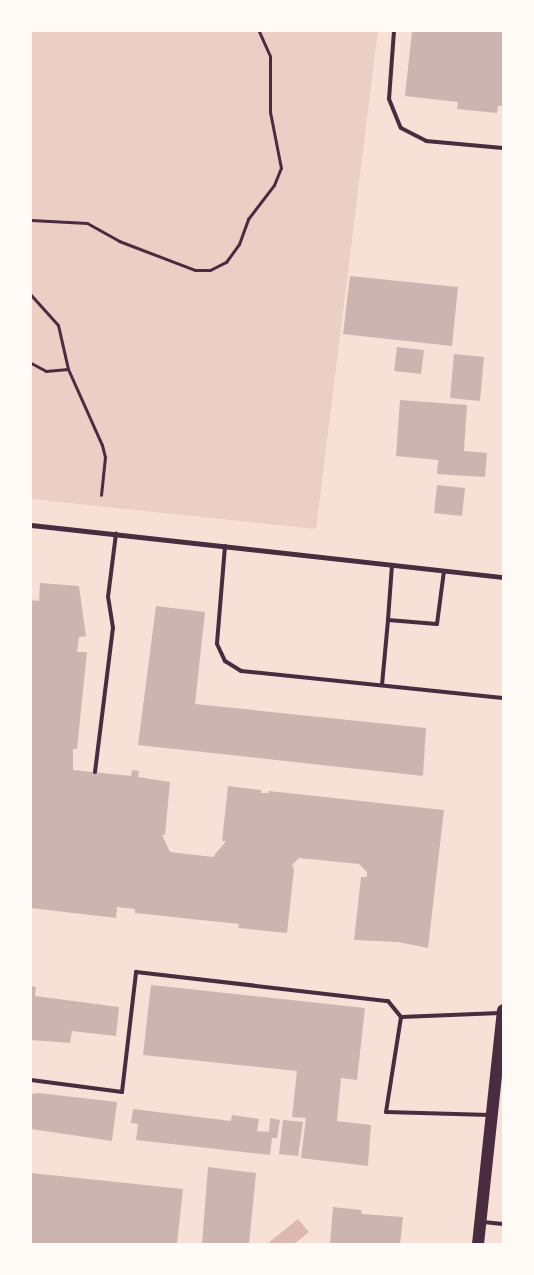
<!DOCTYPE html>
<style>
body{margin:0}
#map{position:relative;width:534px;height:1275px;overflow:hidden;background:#f7e1d7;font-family:"Noto Sans",sans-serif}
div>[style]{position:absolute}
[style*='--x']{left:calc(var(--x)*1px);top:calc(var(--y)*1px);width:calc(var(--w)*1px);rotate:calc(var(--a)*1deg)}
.green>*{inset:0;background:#ebcfc5}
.water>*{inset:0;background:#dcb8b0}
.building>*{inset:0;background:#ccb4b1}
.path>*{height:3px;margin:-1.5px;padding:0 1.5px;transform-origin:1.5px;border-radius:1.5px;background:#4a2c40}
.service>*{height:4px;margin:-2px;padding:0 2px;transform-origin:2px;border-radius:2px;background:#4a2c40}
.minor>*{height:5px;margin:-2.5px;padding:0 2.5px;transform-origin:2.5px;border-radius:2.5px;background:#4a2c40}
.primary>*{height:12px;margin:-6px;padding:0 6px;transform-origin:6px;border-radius:6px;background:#4a2c40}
span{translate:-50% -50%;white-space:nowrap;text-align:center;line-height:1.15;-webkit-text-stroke:4px #fffaf5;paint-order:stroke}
.frame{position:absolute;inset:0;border:32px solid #fffaf5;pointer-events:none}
</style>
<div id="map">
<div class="green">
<i style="clip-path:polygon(31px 31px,378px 31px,316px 529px,31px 499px)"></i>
</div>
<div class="water">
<i style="clip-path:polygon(298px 1219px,309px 1232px,294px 1244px,267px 1244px)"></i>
</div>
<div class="building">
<i style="clip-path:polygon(412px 31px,503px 31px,503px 106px,498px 106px,497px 113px,457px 109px,458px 102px,405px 96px)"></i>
<i style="clip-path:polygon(350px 276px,458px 287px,452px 346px,343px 334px)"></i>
<i style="clip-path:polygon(397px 347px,424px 350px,421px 374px,394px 371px)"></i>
<i style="clip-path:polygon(454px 354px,484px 357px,480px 401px,450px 398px)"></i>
<i style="clip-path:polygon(400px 400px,467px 405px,464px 451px,487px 453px,485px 477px,437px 474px,438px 460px,396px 456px)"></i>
<i style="clip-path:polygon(437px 485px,465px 488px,462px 516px,434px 513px)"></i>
<i style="clip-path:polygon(40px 583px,79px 586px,86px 636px,79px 637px,77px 652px,87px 652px,77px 749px,73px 749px,73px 770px,131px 776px,132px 770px,139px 771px,138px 777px,170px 782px,165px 835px,162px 835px,170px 852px,213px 857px,226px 841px,222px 841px,228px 786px,261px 790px,261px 793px,269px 793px,269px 791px,444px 810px,428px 948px,398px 942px,354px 940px,361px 877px,367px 877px,367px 872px,359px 864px,299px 858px,292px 865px,294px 869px,287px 933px,238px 928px,239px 924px,135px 913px,135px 909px,117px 907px,116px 918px,31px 908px,31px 600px,39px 601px)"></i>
<i style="clip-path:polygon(156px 606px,205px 612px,195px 704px,426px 728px,423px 776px,138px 745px)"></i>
<i style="clip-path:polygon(151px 985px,365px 1008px,357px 1080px,341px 1078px,337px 1121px,371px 1125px,368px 1166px,301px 1158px,306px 1118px,292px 1117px,297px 1071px,143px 1055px)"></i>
<i style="clip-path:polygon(31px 986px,36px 987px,35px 996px,119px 1007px,116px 1036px,72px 1031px,70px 1043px,31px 1040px)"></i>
<i style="clip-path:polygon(39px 1093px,117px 1102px,112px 1141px,31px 1129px,31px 1094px)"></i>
<i style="clip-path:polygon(133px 1109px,231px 1121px,232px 1115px,259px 1119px,257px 1131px,269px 1132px,270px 1118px,280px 1120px,277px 1138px,272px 1138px,270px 1155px,136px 1140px,138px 1124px,131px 1123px)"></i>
<i style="clip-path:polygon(283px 1120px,303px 1122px,298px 1156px,279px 1154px)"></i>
<i style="clip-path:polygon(208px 1167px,256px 1173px,249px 1244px,202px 1244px)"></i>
<i style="clip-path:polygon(31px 1173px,183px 1189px,177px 1244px,31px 1244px)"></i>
<i style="clip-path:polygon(333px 1207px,361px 1210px,362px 1214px,403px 1217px,400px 1244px,330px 1244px)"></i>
</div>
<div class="path">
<i style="--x:31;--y:220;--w:56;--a:3.1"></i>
<i style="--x:87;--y:223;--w:37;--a:29"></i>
<i style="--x:119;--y:241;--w:81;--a:20.9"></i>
<i style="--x:195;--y:270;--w:15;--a:0"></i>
<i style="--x:210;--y:270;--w:18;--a:-27"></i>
<i style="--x:226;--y:262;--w:22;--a:-54"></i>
<i style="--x:239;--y:244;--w:27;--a:-70"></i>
<i style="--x:248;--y:219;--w:43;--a:-52.6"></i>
<i style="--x:274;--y:185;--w:18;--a:-68"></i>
<i style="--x:281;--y:168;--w:57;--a:-101.1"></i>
<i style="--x:270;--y:112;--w:56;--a:-90"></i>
<i style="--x:270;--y:56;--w:27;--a:-114"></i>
<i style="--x:31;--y:295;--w:40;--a:48"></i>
<i style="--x:58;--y:325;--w:45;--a:77.2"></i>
<i style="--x:31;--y:363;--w:17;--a:28"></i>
<i style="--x:46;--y:371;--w:22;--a:-5"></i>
<i style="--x:68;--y:369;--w:83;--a:65.9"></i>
<i style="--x:102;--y:445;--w:12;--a:76"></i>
<i style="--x:105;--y:457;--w:38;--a:96"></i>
</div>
<div class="service">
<i style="--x:394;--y:31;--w:68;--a:94.2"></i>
<i style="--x:389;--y:99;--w:31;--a:68"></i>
<i style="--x:401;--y:128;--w:28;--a:27"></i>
<i style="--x:426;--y:141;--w:77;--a:5.2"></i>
<i style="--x:225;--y:546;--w:98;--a:94.7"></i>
<i style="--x:217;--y:644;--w:19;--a:65"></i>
<i style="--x:225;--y:661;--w:19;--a:32"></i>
<i style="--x:241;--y:671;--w:263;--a:5.9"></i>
<i style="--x:392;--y:565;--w:55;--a:94.2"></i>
<i style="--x:388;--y:620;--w:49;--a:4.7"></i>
<i style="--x:437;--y:624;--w:53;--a:-82.5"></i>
<i style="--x:382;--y:685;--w:65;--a:-84.7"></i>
<i style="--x:95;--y:772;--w:145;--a:-82.9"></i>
<i style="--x:113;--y:628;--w:31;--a:-99"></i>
<i style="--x:108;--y:597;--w:64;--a:-82.8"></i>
<i style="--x:31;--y:1080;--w:92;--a:7.5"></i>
<i style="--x:122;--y:1092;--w:121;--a:-83.3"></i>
<i style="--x:136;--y:972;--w:254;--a:6.6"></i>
<i style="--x:388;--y:1001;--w:21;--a:51"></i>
<i style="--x:490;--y:1115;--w:104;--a:-178.3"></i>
<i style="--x:386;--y:1112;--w:96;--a:-81"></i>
<i style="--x:401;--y:1017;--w:99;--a:-2.3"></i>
<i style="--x:483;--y:1222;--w:20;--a:6"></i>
</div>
<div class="minor">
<i style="--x:31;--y:525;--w:475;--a:6.3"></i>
</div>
<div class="primary">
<i style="--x:478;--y:1244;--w:235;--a:-83.9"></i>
</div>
<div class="frame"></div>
</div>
